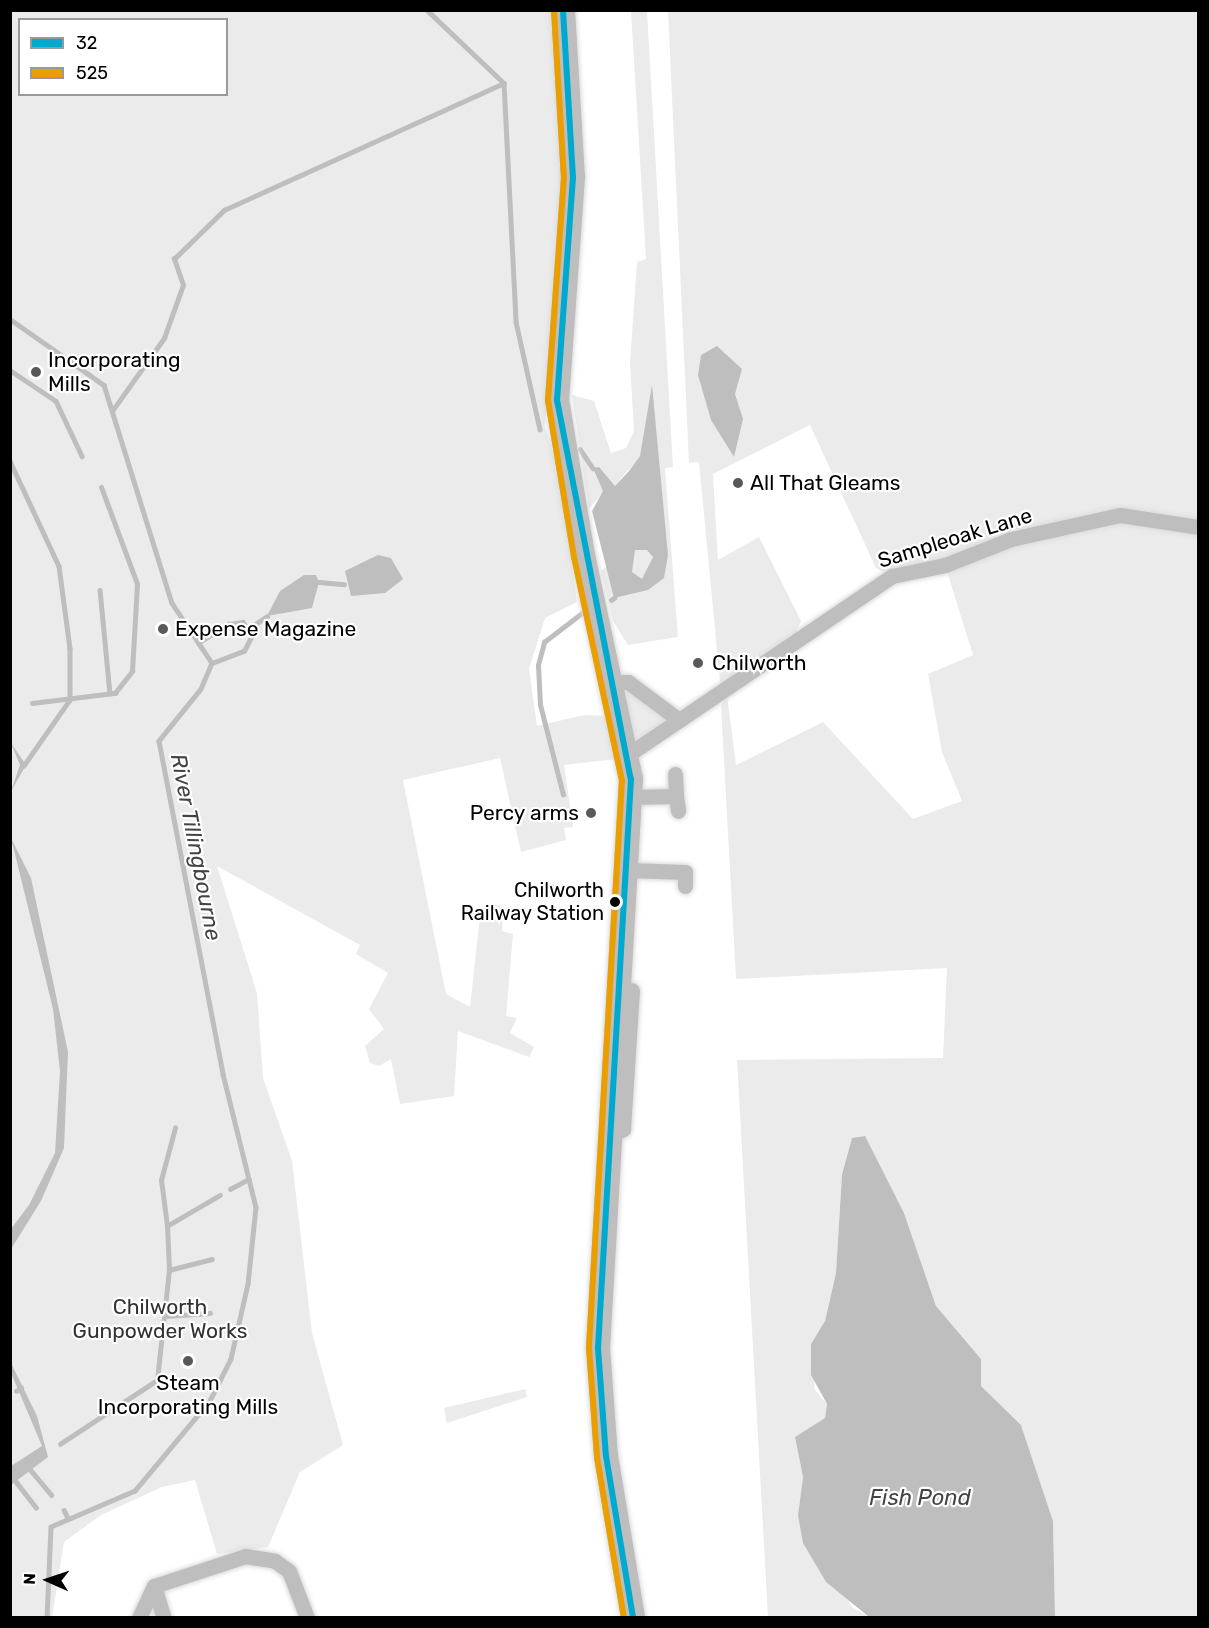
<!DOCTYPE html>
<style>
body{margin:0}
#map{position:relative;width:1209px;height:1628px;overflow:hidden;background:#fff;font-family:Rubik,sans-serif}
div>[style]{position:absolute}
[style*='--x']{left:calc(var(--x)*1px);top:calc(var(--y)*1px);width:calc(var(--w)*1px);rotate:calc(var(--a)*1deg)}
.green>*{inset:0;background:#ebebeb}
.water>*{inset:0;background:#bebebe}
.stream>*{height:4.5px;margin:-2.25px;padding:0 2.25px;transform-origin:2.25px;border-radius:2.25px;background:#bebebe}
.roads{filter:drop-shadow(0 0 2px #dbdbdb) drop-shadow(0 0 2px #dbdbdb)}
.minor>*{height:15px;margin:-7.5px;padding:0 7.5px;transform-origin:7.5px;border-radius:7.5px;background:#bebebe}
.primary>*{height:24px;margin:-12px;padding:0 12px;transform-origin:12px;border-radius:12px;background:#bebebe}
.bus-1>*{height:6px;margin:-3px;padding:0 3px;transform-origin:3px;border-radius:3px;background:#00a9ce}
.bus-2>*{height:6px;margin:-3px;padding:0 3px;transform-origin:3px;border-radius:3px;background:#eb9e00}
.dots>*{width:16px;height:16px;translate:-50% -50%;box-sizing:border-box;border:3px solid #fff;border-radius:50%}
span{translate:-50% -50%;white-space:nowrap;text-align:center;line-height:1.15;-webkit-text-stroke:4.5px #fff;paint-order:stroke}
.bus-label{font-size:20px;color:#000}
.right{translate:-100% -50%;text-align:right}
.poi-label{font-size:21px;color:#000}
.left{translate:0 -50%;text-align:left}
.street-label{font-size:21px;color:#000}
.park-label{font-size:21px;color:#323232}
.water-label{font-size:22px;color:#434343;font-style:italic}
.frame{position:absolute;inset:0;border:12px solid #000;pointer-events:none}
.legend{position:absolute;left:18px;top:18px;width:210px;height:78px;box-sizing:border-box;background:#fff;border:2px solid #999;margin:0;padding:8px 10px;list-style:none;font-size:18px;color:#000}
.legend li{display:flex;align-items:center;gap:12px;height:30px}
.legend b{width:30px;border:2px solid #999}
.north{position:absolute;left:18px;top:1550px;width:60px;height:60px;-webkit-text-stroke:4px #fff;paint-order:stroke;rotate:273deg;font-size:16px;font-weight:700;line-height:24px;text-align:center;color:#000}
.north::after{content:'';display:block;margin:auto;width:21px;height:27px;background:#000;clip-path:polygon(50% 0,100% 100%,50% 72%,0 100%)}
</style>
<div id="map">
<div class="green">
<i style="clip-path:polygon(evenodd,11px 11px,551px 11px,566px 135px,545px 426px,558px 469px,577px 602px,545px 618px,529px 669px,537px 726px,584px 715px,608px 716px,616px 759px,564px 765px,573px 827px,564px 828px,566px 840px,521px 852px,500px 758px,403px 780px,446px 994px,470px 1007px,480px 916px,493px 904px,503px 907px,502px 931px,513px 934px,506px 1016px,517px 1018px,510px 1033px,534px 1047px,529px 1057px,458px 1031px,454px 1096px,400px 1104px,391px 1059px,379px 1066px,370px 1063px,365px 1046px,384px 1029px,369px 1009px,388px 973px,356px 954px,360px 945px,217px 866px,257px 993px,263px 1078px,292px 1161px,312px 1333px,343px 1445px,300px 1472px,268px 1547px,217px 1554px,195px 1480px,162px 1487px,101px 1515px,64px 1542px,52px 1617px,11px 1618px,11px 11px,20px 20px,226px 20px,226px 94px,20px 94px,20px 20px)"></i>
<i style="clip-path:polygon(631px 11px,647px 11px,673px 467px,665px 468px,678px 637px,628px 645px,613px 621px,601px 571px,644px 536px,638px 470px,628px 470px,615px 486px,593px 468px,604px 491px,589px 509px,572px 395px,594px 401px,611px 453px,626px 448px,634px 431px,630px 363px,637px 262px,646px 259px)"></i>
<i style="clip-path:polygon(668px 11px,1198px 11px,1198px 1617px,1055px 1617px,1053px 1521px,1021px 1425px,981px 1386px,981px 1359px,936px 1306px,904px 1213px,864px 1136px,852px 1138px,842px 1173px,836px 1273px,825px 1321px,811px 1344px,815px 1390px,827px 1404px,825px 1418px,795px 1437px,803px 1477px,798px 1515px,852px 1607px,869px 1617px,768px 1617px,737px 1060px,943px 1058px,947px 968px,736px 979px,721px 706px,727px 695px,736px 765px,823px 722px,913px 819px,962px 801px,942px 752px,928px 674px,973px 655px,945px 565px,892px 576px,876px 568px,810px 425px,713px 474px,718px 560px,759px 537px,801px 621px,792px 642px,721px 692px,699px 462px,689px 463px)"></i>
<i style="clip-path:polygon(621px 679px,675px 715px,629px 754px)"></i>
<i style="clip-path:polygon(525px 1389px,527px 1397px,447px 1423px,444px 1408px)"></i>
</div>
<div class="water">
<i style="clip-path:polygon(717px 346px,742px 369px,735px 394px,743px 419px,734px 457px,711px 420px,698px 375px,701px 355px)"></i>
<i style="clip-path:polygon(evenodd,652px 385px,668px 555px,664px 578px,648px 590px,614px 598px,592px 511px,603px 491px,593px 468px,599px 467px,615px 486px,630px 470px,640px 456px,652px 385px,635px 550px,647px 550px,653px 557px,642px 579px,632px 572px,635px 550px)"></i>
<i style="clip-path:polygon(378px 555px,391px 558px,403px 579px,385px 593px,351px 596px,345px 571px)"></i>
<i style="clip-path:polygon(304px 575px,316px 575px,319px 582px,312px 608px,267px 616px,280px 591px)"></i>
<i style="clip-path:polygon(11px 743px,26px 765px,11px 791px,20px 765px)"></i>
<i style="clip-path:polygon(11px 838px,31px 878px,68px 1052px,64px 1148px,41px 1201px,11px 1249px,11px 1229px,29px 1205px,55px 1153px,60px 1071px,53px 1009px)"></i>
<i style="clip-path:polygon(865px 1136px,904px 1213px,936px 1306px,981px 1359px,981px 1386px,1021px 1425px,1053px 1521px,1055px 1617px,869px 1617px,826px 1582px,803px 1543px,798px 1515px,803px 1477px,795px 1437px,825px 1418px,827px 1404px,811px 1375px,811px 1344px,825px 1321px,836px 1273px,842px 1174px,852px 1138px)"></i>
<i style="clip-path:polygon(10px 1361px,37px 1416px,48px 1457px,11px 1485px,11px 1466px,42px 1446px,11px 1373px)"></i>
</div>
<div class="stream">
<i style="--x:427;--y:10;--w:106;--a:43.5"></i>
<i style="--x:504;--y:83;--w:239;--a:87.1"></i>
<i style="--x:516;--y:322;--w:110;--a:77.4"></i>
<i style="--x:10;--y:319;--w:115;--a:35.1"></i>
<i style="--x:104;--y:385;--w:228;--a:72.7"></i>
<i style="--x:172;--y:603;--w:72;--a:56.3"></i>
<i style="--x:212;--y:663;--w:28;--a:113"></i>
<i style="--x:201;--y:689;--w:67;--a:128.9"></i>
<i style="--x:159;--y:741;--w:339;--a:79.1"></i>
<i style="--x:223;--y:1074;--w:137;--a:76.1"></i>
<i style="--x:256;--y:1207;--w:77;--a:95.9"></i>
<i style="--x:248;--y:1284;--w:77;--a:102.8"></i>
<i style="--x:231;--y:1359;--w:47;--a:116.6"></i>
<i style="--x:210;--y:1401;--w:117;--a:129.8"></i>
<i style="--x:135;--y:1491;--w:91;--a:156.8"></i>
<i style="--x:51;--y:1527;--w:91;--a:92.5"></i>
<i style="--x:10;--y:370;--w:55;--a:34"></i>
<i style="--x:56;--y:401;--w:61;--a:64.7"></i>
<i style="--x:112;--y:411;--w:90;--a:-54.5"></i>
<i style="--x:164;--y:338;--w:56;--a:-70.3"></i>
<i style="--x:183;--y:285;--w:28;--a:-109"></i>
<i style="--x:174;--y:259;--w:70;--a:-44.4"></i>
<i style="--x:224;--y:210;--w:307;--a:-24.4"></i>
<i style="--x:580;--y:449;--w:23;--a:56"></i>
<i style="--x:10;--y:461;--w:116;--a:65"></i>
<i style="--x:59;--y:566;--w:83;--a:82.4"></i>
<i style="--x:70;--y:648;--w:52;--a:90"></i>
<i style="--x:70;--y:700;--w:80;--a:124.9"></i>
<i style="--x:319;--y:582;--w:25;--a:5"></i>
<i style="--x:100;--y:590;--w:104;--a:84.5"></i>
<i style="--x:611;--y:600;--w:4;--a:-34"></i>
<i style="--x:198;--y:643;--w:36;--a:-32"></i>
<i style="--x:229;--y:624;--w:14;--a:-8"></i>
<i style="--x:243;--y:622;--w:9;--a:54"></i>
<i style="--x:212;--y:663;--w:34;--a:-21"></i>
<i style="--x:244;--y:651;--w:16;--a:-63"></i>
<i style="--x:251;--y:637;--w:9;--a:-111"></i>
<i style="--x:248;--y:629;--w:23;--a:-34"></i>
<i style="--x:32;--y:703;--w:84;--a:-6.9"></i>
<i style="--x:115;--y:693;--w:28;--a:-52"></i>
<i style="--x:132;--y:671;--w:87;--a:-86.7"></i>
<i style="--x:137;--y:584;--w:103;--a:-110.4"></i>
<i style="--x:563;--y:795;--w:93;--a:-104.3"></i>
<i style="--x:540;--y:705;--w:40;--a:-92.9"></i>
<i style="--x:538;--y:665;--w:24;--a:-75"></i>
<i style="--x:544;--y:642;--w:48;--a:-37.3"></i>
<i style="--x:230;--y:1189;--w:21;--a:-28"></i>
<i style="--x:167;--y:1226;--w:46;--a:-97.4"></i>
<i style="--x:161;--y:1180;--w:54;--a:-74.9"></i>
<i style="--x:169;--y:1270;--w:44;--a:-14.3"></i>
<i style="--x:166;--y:1316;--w:44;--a:-3.9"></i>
<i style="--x:16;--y:1391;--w:6;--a:-31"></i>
<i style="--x:60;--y:1444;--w:116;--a:-33.4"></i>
<i style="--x:157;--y:1380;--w:111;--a:-83.8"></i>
<i style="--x:169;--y:1270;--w:44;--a:-92.6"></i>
<i style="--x:167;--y:1226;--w:61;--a:-30.3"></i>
<i style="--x:29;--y:1468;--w:35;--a:50"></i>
<i style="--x:14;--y:1479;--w:36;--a:52"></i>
<i style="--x:64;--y:1510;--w:9;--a:63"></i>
</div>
<div class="roads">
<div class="minor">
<i style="--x:612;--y:682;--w:16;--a:0"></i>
<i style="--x:628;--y:682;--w:64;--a:36.7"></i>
<i style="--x:629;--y:754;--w:318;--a:-34.1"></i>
<i style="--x:892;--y:576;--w:54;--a:-11.7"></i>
<i style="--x:945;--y:565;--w:71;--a:-21.5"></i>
<i style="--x:1011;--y:539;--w:112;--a:-12.4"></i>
<i style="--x:1120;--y:515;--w:79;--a:8.7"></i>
<i style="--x:675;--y:774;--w:22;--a:87"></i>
<i style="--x:632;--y:797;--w:44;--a:-1.3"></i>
<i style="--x:676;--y:796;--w:15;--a:82"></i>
<i style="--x:628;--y:870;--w:57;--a:2"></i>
<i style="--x:685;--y:872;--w:14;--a:90"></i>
<i style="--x:610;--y:1136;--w:15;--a:-28"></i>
<i style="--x:623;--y:1129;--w:139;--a:-86.3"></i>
<i style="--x:154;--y:1586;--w:34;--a:73"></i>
<i style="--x:139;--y:1618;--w:35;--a:-65"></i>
<i style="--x:154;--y:1586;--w:96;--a:-18.2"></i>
<i style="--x:245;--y:1556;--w:30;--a:9"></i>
<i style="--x:275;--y:1561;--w:17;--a:36"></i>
<i style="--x:289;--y:1571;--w:50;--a:69"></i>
</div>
<div class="primary">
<i style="--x:563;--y:10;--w:167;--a:86.6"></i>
<i style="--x:573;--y:177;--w:224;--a:94.1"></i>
<i style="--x:557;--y:400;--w:157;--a:80.5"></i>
<i style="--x:583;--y:555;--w:229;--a:77.9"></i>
<i style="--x:631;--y:779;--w:570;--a:93.32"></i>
<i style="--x:598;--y:1348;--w:108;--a:85.8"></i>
<i style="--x:606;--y:1456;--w:164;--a:80.5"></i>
</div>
</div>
<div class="bus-1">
<i style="--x:563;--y:10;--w:167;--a:86.6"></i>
<i style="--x:573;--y:177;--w:224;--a:94.1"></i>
<i style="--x:557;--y:400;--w:386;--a:79"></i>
<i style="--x:631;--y:779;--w:570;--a:93.32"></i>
<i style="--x:598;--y:1348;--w:108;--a:85.8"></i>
<i style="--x:606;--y:1456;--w:164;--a:80.5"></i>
</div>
<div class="bus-2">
<i style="--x:554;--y:11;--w:166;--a:86.6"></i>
<i style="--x:564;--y:177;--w:224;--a:94.1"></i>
<i style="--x:548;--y:400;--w:159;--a:80.6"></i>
<i style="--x:574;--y:557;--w:228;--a:77.9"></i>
<i style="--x:622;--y:780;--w:568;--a:93.33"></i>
<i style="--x:589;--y:1347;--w:110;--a:85.8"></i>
<i style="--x:597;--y:1457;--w:163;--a:80.5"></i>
</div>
<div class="dots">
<i style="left:36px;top:372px;background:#595959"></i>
<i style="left:738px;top:483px;background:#595959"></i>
<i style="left:163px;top:629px;background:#595959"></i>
<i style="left:698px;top:663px;background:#595959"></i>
<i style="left:591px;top:813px;background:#595959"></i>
<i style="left:615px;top:902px;background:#000"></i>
<i style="left:188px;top:1361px;background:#595959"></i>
</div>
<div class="bus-label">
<span class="right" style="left:604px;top:902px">Chilworth<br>Railway Station</span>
</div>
<div class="poi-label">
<span class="left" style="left:48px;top:372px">Incorporating<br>Mills</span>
<span class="left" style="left:750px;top:483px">All That Gleams</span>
<span class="left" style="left:175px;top:629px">Expense Magazine</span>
<span class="left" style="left:712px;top:663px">Chilworth</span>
<span class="right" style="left:579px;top:813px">Percy arms</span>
<span style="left:188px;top:1395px">Steam<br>Incorporating Mills</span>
</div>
<div class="street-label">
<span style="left:955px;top:538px;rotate:-17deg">Sampleoak Lane</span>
</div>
<div class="park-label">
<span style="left:160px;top:1319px">Chilworth<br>Gunpowder Works</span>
</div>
<div class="water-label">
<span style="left:196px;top:847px;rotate:79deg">River Tillingbourne</span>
<span style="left:920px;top:1498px">Fish Pond</span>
</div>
<div class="frame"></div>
<ul class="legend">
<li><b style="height:8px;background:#00a9ce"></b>32</li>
<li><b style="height:8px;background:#eb9e00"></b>525</li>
</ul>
<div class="north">N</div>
</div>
